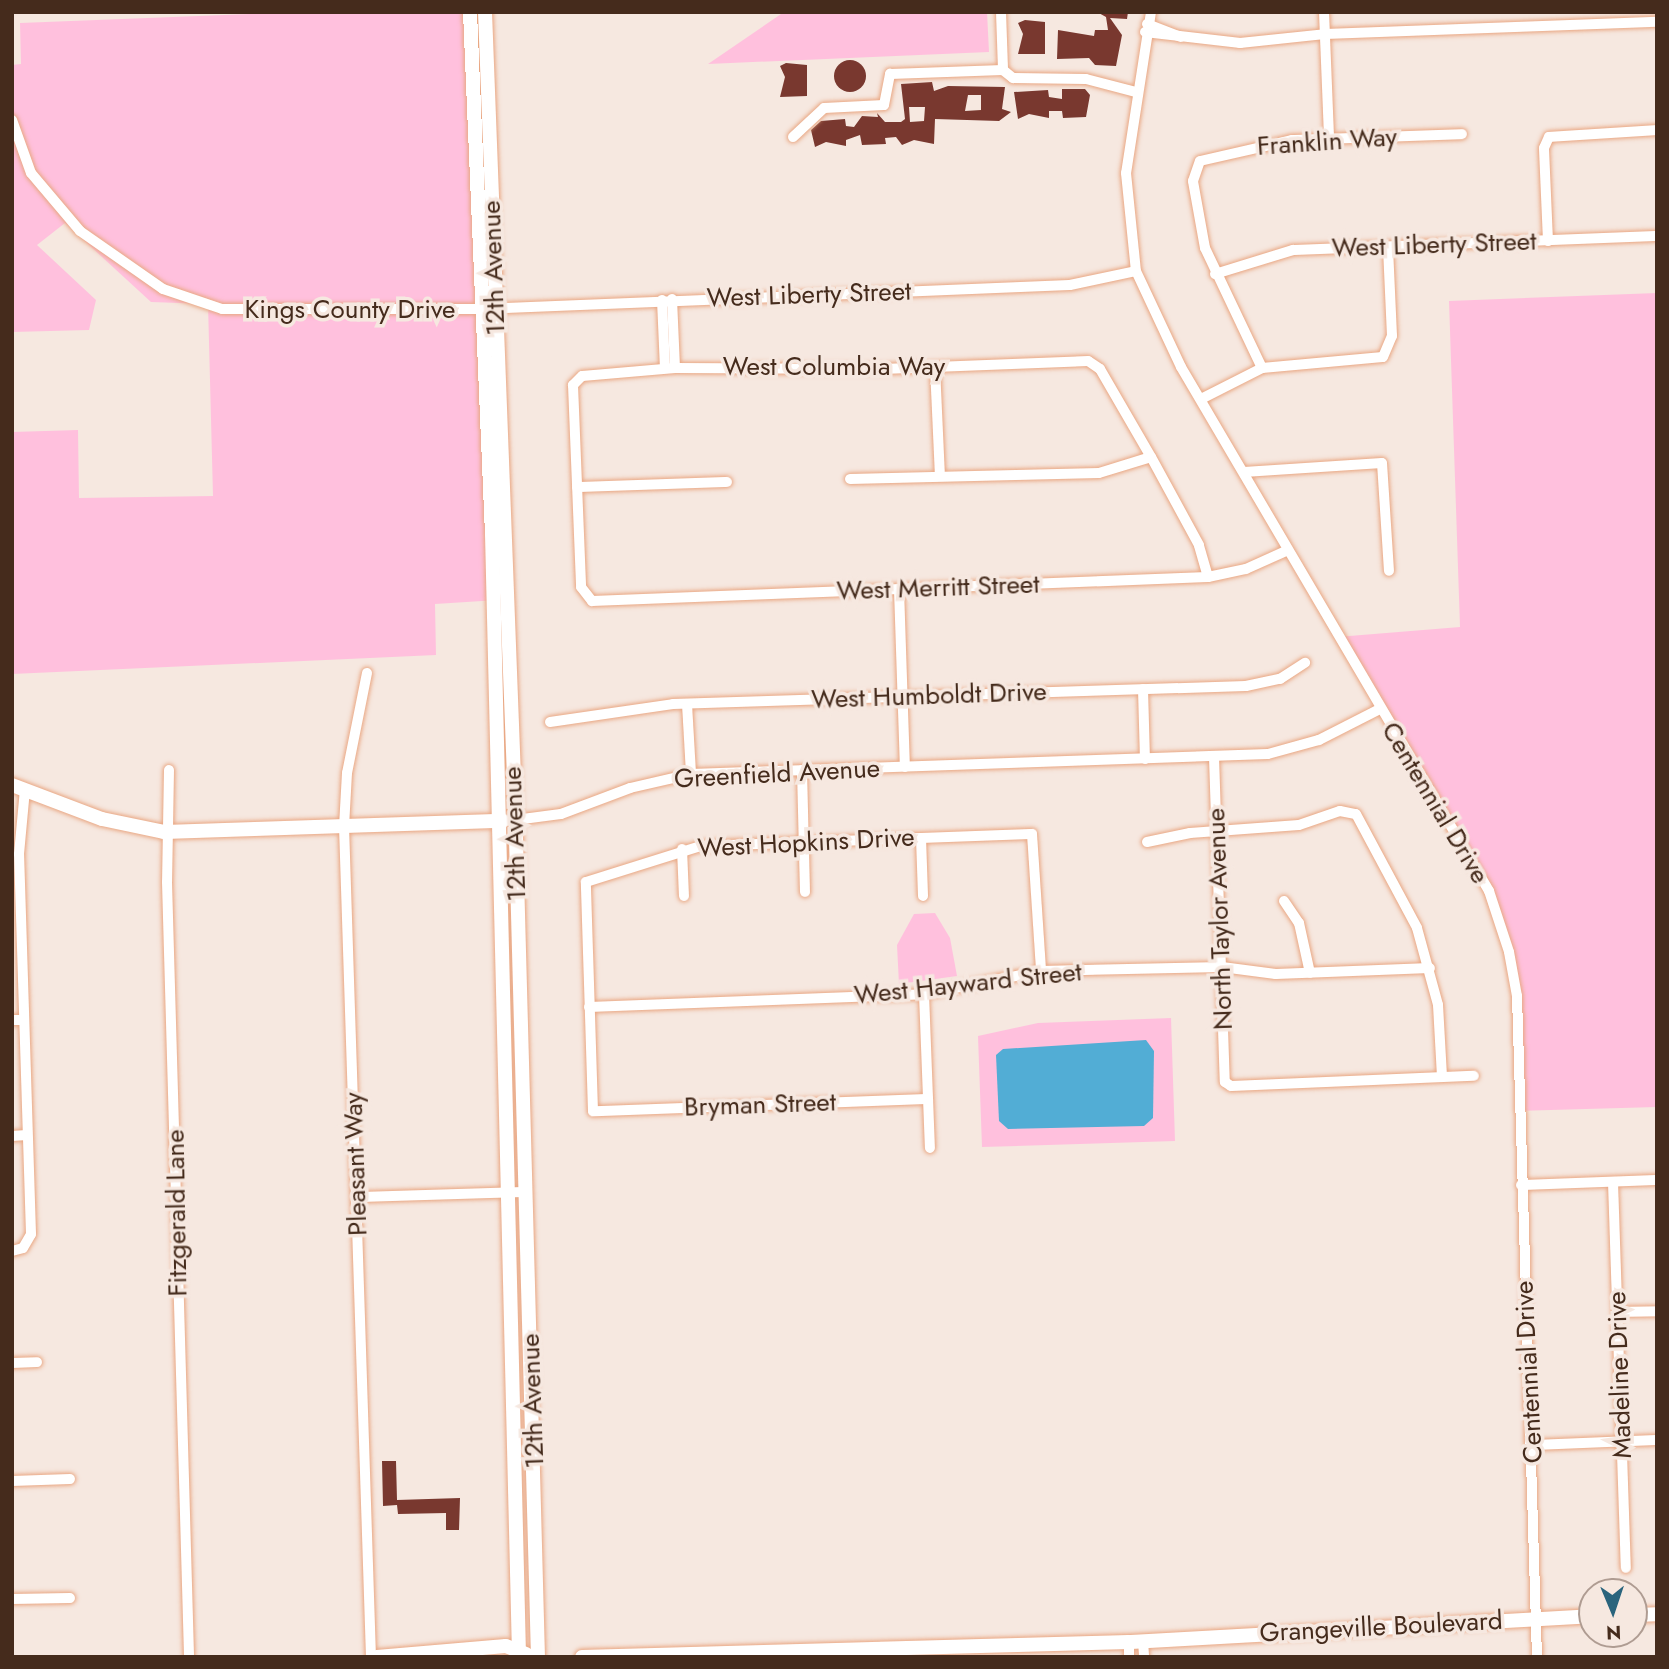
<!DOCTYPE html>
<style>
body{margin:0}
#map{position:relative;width:1669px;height:1669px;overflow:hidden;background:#f6e8e0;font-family:Jost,sans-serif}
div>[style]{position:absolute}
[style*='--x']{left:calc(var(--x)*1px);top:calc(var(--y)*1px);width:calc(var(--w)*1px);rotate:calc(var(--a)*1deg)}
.green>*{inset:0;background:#ffc0dd}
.water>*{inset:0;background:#52add5}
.building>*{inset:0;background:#79382f}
.round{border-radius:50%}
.roads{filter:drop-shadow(0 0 2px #e9a783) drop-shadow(0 0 2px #e9a783)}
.street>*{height:10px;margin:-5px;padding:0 5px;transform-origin:5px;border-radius:5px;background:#fff}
.secondary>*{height:14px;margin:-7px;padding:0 7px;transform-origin:7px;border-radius:7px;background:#fff}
span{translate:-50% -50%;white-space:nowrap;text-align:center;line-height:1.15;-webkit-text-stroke:7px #f6e8e0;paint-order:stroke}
.street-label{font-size:26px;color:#452b1c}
.frame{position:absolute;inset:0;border:14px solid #452b1c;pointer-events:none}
.north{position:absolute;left:1578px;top:1578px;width:70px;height:70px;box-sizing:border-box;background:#f6e8e0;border:2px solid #af9c92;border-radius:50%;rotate:178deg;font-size:19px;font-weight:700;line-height:28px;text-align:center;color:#452b1c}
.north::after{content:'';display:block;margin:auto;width:24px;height:32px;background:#2a647d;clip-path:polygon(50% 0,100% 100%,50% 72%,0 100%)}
</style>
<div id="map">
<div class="green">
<i style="clip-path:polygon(304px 12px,467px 12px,498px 600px,435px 604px,436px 655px,12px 674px,12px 432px,78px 430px,79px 498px,213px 496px,208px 304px,151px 302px,65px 223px,37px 245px,96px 300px,89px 330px,12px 332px,12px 65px,21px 64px,20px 23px)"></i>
<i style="clip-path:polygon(784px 12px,987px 12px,989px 52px,708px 64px)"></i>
<i style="clip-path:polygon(1657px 293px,1657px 1107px,1518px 1111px,1517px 996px,1489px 891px,1337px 637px,1460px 627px,1449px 301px)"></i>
<i style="clip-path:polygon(935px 913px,950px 938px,957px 976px,899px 984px,897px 945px,914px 914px)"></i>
<i style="clip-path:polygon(1171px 1018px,1175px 1141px,982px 1147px,978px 1036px,1038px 1023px)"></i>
</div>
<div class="water">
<i style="clip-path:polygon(1146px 1040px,1154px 1051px,1153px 1118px,1144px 1126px,1008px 1129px,999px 1121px,996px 1055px,1003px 1049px)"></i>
</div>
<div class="building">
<i style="clip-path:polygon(1097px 12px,1128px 12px,1127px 19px,1110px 18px,1122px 35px,1116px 66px,1095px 65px,1089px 58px,1057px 59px,1058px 30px,1094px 36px,1095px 30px,1108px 30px,1106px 17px)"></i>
<i style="clip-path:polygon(1025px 20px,1045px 22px,1045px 54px,1018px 54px,1023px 34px,1018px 23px)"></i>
<i class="round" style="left:834px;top:60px;width:32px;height:32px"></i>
<i style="clip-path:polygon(786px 63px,807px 65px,807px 96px,780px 97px,785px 77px,780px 66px)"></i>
<i style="clip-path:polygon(evenodd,932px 82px,934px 91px,948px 86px,1005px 87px,1002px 109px,1011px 112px,999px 121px,935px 119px,934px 144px,914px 140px,902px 145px,896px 137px,885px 138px,886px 144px,862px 145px,860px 135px,846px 140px,846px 146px,826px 142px,815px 147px,811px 130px,821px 121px,845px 119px,846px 126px,854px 127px,862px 116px,878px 117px,877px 113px,885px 122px,901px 122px,905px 119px,901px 84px,932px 82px,968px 95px,981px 95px,981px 110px,965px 111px,968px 95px,932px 82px,909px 107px,925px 107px,924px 121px,910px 122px,909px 107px)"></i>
<i style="clip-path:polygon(1062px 89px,1085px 89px,1090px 95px,1086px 117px,1063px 118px,1062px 111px,1049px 111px,1049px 118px,1029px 114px,1018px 119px,1014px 92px,1048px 90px,1049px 97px,1062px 99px)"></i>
<i style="clip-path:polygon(382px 1461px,396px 1461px,397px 1500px,460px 1498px,459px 1530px,446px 1530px,446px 1513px,398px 1514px,397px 1505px,383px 1506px)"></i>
</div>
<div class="roads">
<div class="street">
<i style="--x:1001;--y:12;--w:58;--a:88"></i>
<i style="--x:1151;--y:12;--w:163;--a:98.8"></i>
<i style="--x:1126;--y:173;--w:99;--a:84.2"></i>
<i style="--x:1136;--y:271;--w:106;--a:64.9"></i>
<i style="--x:1181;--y:367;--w:608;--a:59.55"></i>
<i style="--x:1489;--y:891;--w:64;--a:71.8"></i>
<i style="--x:1509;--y:952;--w:45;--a:79.7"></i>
<i style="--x:1517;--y:996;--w:661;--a:88.27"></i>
<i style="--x:1324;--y:12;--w:126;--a:87.7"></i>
<i style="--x:1147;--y:24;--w:36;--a:21"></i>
<i style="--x:1145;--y:32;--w:96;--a:6.6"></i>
<i style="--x:1240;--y:43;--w:85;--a:-6"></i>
<i style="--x:1325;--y:34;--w:332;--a:-2.1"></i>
<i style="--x:12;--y:120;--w:56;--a:70.3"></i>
<i style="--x:31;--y:173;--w:76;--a:49.8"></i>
<i style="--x:80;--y:231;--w:101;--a:34.9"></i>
<i style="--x:163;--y:289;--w:62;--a:18.7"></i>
<i style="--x:222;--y:309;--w:259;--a:0"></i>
<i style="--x:481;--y:309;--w:589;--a:-2.33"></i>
<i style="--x:1070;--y:285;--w:67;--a:-12"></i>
<i style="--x:793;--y:137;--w:42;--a:-43.1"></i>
<i style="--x:824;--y:108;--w:60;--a:-2.9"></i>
<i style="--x:884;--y:105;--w:32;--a:-79"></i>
<i style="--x:890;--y:74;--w:113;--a:-2"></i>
<i style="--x:1003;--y:70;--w:13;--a:39"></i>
<i style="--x:1013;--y:78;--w:73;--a:0.8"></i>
<i style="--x:1086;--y:79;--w:52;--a:14.6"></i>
<i style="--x:1548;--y:241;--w:93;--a:-92.5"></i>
<i style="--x:1544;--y:148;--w:12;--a:-66"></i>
<i style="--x:1549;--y:137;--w:108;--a:-3.7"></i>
<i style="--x:1215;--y:274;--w:82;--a:-17.1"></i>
<i style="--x:1293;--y:250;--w:364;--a:-2.2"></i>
<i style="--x:672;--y:299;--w:69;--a:87.5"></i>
<i style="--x:662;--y:300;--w:68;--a:87.5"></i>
<i style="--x:935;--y:367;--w:109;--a:87.4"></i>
<i style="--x:1262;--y:368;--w:133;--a:-115.4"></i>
<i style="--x:1205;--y:248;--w:68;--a:-100.2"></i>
<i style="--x:1193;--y:181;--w:21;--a:-71"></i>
<i style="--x:1200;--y:161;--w:94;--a:-12.9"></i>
<i style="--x:1292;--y:140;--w:170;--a:-2"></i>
<i style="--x:1201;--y:399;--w:68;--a:-26.9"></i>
<i style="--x:1262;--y:368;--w:121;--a:-5.2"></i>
<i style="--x:1383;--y:357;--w:23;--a:-67"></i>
<i style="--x:1392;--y:336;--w:89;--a:-92.6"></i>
<i style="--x:1244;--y:472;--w:138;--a:-3.7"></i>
<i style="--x:1382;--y:463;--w:108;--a:86.3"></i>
<i style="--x:850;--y:479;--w:249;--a:-1.4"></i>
<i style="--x:1099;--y:473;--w:54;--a:-17.1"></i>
<i style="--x:577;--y:487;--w:150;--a:-1.9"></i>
<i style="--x:1208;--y:577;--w:33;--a:-106"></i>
<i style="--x:1199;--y:545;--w:100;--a:-118.6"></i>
<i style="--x:1151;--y:457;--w:102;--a:-120.1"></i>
<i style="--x:1100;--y:369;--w:14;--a:-146"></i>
<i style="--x:1088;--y:361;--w:212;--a:177.8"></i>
<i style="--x:876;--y:369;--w:201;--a:-179.7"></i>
<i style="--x:675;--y:368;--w:93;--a:175.1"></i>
<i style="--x:582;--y:376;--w:13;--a:135"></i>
<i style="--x:573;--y:385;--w:202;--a:87.7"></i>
<i style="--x:581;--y:587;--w:18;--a:52"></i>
<i style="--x:592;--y:601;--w:616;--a:-2.23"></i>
<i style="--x:1208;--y:577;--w:39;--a:-12"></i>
<i style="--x:1246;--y:569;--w:44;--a:-24.2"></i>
<i style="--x:899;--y:589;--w:178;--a:88.1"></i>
<i style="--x:367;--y:673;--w:102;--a:101.3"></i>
<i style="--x:347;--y:773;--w:53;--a:93.2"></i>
<i style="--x:344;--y:826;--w:831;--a:88.14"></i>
<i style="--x:1143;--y:689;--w:70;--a:88.4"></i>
<i style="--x:687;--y:704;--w:70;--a:86.7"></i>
<i style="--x:550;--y:722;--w:124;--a:-8.3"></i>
<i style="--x:673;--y:704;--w:573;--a:-1.8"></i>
<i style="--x:1246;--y:686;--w:35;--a:-12"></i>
<i style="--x:1280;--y:679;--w:30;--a:-33"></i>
<i style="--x:1214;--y:757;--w:325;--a:88.1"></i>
<i style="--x:1225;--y:1082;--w:7;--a:34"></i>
<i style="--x:1231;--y:1086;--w:243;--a:-2.4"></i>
<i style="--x:169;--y:770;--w:112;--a:91"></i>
<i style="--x:167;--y:882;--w:775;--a:88.37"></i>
<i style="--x:802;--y:770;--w:122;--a:88.6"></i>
<i style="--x:515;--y:820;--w:46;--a:-7.4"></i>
<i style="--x:561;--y:814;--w:74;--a:-20.6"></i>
<i style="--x:630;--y:788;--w:63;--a:-12.9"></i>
<i style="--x:691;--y:774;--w:577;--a:-1.99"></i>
<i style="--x:1268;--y:754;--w:53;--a:-15.4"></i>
<i style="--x:1319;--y:740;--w:66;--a:-27"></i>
<i style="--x:921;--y:838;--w:58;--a:88"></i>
<i style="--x:1147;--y:842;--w:44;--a:-11.8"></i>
<i style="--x:1190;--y:833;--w:109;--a:-4.2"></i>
<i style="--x:1299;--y:825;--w:43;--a:-18.9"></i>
<i style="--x:1340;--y:811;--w:16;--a:11"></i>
<i style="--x:1356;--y:814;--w:129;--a:61.8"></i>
<i style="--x:1417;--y:928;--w:80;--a:74.7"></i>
<i style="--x:1438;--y:1005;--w:72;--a:86.8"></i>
<i style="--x:682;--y:849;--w:47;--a:87.6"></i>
<i style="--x:1284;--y:901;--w:27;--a:56"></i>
<i style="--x:1299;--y:923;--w:51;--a:77.6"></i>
<i style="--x:924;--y:994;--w:154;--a:87.8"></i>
<i style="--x:589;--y:1007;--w:335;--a:-2.2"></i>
<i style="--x:924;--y:994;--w:119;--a:-11.1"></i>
<i style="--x:1041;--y:971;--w:181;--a:-1.3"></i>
<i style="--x:1222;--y:967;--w:54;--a:7.4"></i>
<i style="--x:1276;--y:974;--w:154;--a:-2.2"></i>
<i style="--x:12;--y:1020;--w:12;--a:0"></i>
<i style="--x:928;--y:1099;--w:335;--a:177.9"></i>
<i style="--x:593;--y:1111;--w:229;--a:-91.8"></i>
<i style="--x:586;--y:882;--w:121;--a:-17.4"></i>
<i style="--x:701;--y:846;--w:331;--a:-2.1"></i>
<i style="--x:1032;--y:834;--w:137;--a:86.2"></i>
<i style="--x:12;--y:1136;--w:15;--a:-4"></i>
<i style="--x:1613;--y:1182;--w:386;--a:88.1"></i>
<i style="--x:1521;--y:1185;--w:136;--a:-2.1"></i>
<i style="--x:357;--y:1197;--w:169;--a:-1.7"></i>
<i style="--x:12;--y:1251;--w:11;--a:-15"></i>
<i style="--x:23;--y:1248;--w:16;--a:-60"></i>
<i style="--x:31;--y:1234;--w:380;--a:-91.8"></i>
<i style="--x:19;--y:854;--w:65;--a:-84.7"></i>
<i style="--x:1618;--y:1312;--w:39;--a:-1"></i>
<i style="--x:12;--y:1363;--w:25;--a:-2"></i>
<i style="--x:1533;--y:1445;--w:124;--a:-2.3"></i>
<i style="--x:12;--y:1481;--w:58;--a:-2"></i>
<i style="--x:12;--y:1599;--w:58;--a:-1"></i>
<i style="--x:1143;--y:1641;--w:16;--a:86"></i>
<i style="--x:1129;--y:1642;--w:15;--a:90"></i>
</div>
<div class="secondary">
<i style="--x:470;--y:12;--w:522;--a:87.59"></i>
<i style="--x:492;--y:534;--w:1123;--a:88.62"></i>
<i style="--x:485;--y:12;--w:791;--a:87.83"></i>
<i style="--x:515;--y:802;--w:855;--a:88.46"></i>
<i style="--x:12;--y:785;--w:96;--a:20.7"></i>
<i style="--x:102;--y:819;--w:63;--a:11.8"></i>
<i style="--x:164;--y:832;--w:339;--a:-1.9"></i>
<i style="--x:1634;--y:1615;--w:23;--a:-2"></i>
<i style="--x:377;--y:1657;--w:129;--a:-4.9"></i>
<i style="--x:506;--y:1646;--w:22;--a:22"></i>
<i style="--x:582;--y:1657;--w:547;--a:-1.57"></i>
<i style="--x:1129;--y:1642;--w:464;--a:-3.2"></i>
</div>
</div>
<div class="street-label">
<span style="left:1327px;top:142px;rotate:-4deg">Franklin Way</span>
<span style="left:1434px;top:245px;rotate:-2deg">West Liberty Street</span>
<span style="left:494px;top:268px;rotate:-92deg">12th Avenue</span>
<span style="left:809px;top:295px;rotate:-2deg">West Liberty Street</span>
<span style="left:350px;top:310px">Kings County Drive</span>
<span style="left:834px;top:367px">West Columbia Way</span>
<span style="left:938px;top:588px;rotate:-2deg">West Merritt Street</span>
<span style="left:929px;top:696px;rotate:-2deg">West Humboldt Drive</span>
<span style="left:777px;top:774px;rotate:-3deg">Greenfield Avenue</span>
<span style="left:1435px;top:803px;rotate:59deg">Centennial Drive</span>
<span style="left:515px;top:834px;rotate:-92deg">12th Avenue</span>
<span style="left:806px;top:843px;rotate:-3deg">West Hopkins Drive</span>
<span style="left:1220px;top:919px;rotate:-92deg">North Taylor Avenue</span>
<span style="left:968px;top:984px;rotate:-6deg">West Hayward Street</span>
<span style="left:760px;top:1105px;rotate:-2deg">Bryman Street</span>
<span style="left:356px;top:1164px;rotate:-92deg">Pleasant Way</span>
<span style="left:177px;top:1213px;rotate:-91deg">Fitzgerald Lane</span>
<span style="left:1529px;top:1372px;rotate:-93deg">Centennial Drive</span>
<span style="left:1620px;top:1375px;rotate:-92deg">Madeline Drive</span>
<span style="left:533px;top:1401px;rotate:-92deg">12th Avenue</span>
<span style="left:1381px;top:1627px;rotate:-3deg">Grangeville Boulevard</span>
</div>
<div class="frame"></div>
<div class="north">N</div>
</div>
